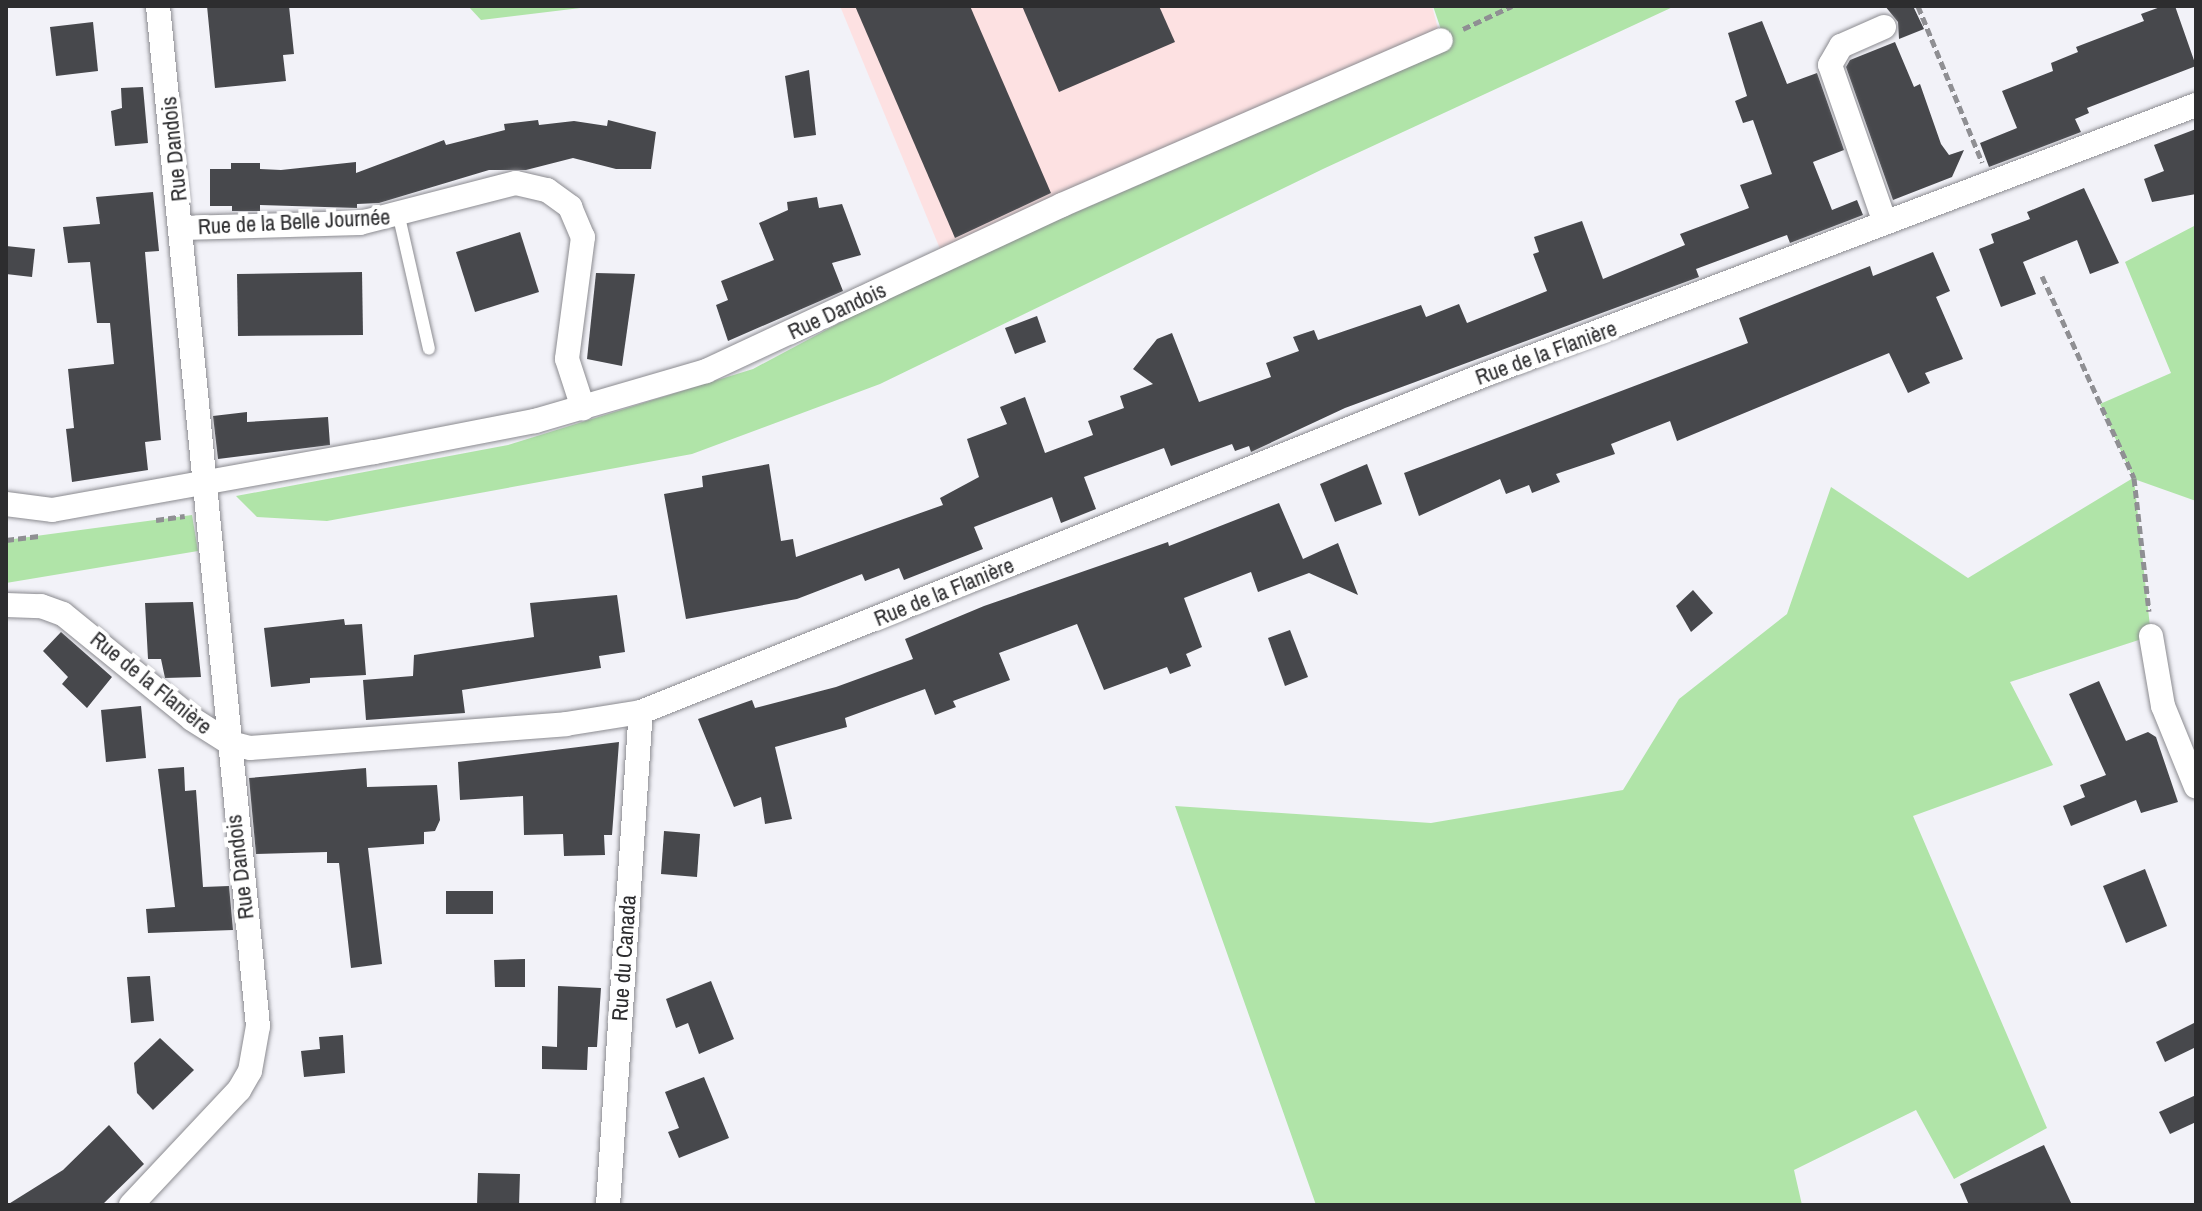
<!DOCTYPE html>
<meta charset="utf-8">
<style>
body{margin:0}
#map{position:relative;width:2202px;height:1211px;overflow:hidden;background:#f2f2f8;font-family:"Archivo Narrow",sans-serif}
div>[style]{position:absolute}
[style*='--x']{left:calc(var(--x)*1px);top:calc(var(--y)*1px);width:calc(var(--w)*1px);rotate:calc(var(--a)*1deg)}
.industrial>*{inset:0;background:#fde1e2}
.green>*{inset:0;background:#b0e4a8}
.building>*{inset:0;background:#47484c}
.path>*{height:5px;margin-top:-2.5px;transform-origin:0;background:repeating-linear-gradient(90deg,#8f8f93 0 8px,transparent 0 12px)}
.roads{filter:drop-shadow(0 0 2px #8b8b90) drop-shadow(0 0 2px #8b8b90)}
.service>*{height:12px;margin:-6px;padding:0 6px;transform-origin:6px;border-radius:6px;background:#fff}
.minor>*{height:24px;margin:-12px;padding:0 12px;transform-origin:12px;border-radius:12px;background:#fff}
span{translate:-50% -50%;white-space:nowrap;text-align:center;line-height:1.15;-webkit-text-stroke:8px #fff;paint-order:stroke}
.street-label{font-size:22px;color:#2d2d2f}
.frame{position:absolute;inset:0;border:8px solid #2d2d2f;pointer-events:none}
</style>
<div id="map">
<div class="industrial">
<i style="clip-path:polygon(840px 6px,1432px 6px,1441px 40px,945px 261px)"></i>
</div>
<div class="green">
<i style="clip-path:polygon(468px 6px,597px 6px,481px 20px)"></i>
<i style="clip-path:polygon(1433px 6px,1675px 6px,1323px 169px,880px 384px,692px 454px,327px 521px,257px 517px,236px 496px,508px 445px,753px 369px,914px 283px,1448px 50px)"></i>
<i style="clip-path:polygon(2196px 225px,2196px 501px,2134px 479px,2151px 636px,2010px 682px,2053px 765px,1913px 816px,2047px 1128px,1954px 1179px,1916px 1110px,1794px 1170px,1802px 1205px,1316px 1205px,1175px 806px,1431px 823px,1623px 790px,1679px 699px,1787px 614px,1831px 487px,1968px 578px,2133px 478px,2100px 404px,2171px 373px,2125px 262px)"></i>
<i style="clip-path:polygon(192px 515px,198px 551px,6px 583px,6px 540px)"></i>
</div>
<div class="building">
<i style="clip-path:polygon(207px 6px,289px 6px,294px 54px,283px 55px,286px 81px,215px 88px)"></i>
<i style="clip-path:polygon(855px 6px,970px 6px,1051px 193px,955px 238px)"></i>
<i style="clip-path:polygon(1022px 6px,1159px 6px,1175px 42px,1059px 92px)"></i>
<i style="clip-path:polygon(1885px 6px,1913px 6px,1924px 29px,1899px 39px,1898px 22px)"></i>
<i style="clip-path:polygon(2163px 6px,2175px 6px,2196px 66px,2087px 108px,2089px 113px,2075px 119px,2081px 132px,1989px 167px,1980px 143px,2017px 128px,2002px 91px,2053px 71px,2051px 63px,2078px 52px,2076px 47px,2144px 21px,2141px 14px)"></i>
<i style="clip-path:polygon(1762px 21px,1787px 84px,1817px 73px,1844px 150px,1813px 162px,1832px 210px,1857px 200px,1863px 215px,1790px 243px,1787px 235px,1696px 269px,1699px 277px,1345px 408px,1251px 452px,1249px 446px,1235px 451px,1232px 444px,1171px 466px,1164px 448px,1084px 477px,1096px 509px,1061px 523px,1052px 497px,974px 527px,983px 549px,904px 580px,899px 568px,865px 581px,862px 574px,797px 599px,686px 619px,664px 494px,703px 487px,702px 476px,769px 464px,781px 541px,793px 539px,796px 557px,943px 505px,940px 498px,979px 477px,967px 439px,1007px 424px,1000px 407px,1025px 397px,1045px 453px,1093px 435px,1088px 421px,1124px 408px,1120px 396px,1153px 384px,1133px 369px,1157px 339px,1172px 333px,1199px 402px,1271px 377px,1266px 363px,1299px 351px,1293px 337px,1314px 330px,1318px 340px,1421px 305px,1426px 317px,1459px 304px,1467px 323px,1547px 291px,1533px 254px,1539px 252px,1534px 237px,1582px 221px,1603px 279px,1685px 245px,1680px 234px,1749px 208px,1740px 185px,1772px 174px,1753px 120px,1743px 123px,1735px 101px,1747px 96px,1728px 33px)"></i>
<i style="clip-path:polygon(93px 22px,98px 71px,56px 76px,50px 27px)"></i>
<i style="clip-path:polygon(1895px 42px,1914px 87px,1920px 84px,1941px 144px,1949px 155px,1964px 150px,1952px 177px,1893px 200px,1846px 67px,1850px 60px)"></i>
<i style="clip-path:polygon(809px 70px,816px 135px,794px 138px,785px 76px)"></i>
<i style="clip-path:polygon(143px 87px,148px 143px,115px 146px,111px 111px,122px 108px,121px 88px)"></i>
<i style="clip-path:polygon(538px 120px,539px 125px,574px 121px,607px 126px,608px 120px,656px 132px,651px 169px,616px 169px,573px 158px,526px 170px,489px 170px,379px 203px,357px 204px,357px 208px,260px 205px,260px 211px,232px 211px,232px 206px,210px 206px,210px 169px,231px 169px,231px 163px,260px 163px,260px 169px,281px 170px,356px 162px,356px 173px,444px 140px,446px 145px,505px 130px,504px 124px)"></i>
<i style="clip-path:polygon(2196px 129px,2196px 194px,2152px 202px,2144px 179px,2164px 171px,2154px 145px)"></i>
<i style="clip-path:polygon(2084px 188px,2119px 263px,2090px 274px,2077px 240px,2023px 262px,2036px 294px,2001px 307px,1979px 249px,1994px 243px,1991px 234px,2030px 219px,2027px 212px)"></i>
<i style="clip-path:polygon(153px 192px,159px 251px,145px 252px,161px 440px,145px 442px,148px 470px,72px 482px,66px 429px,74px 428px,68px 369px,114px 364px,110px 323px,97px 323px,90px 262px,68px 263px,63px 227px,100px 224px,96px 197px)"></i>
<i style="clip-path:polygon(817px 197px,819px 208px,842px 204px,861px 255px,832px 263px,843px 291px,728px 341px,716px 305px,728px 300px,721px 281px,774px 260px,759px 223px,788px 210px,787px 202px)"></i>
<i style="clip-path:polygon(520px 232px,539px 292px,475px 312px,456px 252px)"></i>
<i style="clip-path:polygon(6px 246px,35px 249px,32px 277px,6px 274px)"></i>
<i style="clip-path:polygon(1933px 252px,1950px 291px,1936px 297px,1963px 359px,1925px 373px,1930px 383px,1908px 393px,1889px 353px,1677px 441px,1670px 421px,1611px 444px,1615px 454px,1556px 474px,1560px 482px,1532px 493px,1529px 485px,1506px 494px,1500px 479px,1419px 516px,1404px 473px,1748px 343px,1739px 318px,1870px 266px,1873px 276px)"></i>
<i style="clip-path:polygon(362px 272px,363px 335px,238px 336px,237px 274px)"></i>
<i style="clip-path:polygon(596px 273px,635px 274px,622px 366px,587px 359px)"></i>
<i style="clip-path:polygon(1037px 316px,1046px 342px,1015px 354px,1005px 328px)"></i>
<i style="clip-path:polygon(247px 412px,247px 422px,328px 417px,330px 445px,218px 459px,213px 416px)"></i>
<i style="clip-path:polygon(1367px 464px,1382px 504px,1335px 522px,1320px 484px)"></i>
<i style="clip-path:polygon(1279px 503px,1303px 559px,1338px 543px,1358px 595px,1309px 573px,1258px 592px,1251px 572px,1184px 598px,1202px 647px,1186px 654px,1191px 666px,1170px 674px,1167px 667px,1104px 690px,1077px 624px,999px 653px,1010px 680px,953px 701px,956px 707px,935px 715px,925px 689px,845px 718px,847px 727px,775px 747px,792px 819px,765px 824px,761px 797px,734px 807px,698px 719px,752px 700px,755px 708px,836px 687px,913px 659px,905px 639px,984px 606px,1168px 542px,1169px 546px)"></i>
<i style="clip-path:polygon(1693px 590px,1713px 613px,1691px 632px,1676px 606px)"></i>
<i style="clip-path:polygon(617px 595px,625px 652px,599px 656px,601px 668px,462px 690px,465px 713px,366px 720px,363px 680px,413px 676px,414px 655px,534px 637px,530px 603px)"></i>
<i style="clip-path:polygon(193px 602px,201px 677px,165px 678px,161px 659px,148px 659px,145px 603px)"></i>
<i style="clip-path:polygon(344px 619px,345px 625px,362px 624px,366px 675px,310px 678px,310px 683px,271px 687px,264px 628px)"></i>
<i style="clip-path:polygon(1290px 630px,1308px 677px,1285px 686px,1268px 638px)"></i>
<i style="clip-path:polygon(61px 632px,112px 677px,87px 708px,62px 684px,68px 677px,43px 651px)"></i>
<i style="clip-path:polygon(2099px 681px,2126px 741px,2148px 732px,2156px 737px,2178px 802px,2141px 813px,2136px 800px,2071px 826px,2063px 806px,2085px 797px,2080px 785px,2106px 775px,2069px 694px)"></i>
<i style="clip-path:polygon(141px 706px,146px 758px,106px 762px,101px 710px)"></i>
<i style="clip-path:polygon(619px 742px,612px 835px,604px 835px,605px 855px,564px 856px,563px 834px,524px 835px,523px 796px,460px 800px,458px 762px)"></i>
<i style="clip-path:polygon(184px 767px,185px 791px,196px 790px,203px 887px,229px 886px,233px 930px,148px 933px,146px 909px,175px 907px,158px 769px)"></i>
<i style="clip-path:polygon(366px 768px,367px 787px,437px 785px,440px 820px,435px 831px,424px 832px,424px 844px,368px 848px,382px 964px,351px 968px,339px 863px,327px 863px,327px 852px,256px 854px,249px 778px)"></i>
<i style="clip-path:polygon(664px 831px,700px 834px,697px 877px,661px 874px)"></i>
<i style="clip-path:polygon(2145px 869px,2167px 926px,2126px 943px,2103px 886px)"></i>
<i style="clip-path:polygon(446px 891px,493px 891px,493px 914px,446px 914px)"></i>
<i style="clip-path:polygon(525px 959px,525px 987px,495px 987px,494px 960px)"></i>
<i style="clip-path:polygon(150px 976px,154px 1021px,131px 1023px,127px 977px)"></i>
<i style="clip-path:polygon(711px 981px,734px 1039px,699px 1054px,688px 1023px,676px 1028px,666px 999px)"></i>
<i style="clip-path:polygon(558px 986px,601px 988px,597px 1047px,588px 1047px,587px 1070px,542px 1069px,542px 1046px,557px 1047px)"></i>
<i style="clip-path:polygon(2196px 1022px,2196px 1047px,2165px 1062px,2156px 1042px)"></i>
<i style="clip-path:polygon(343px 1035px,345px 1073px,304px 1077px,301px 1051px,320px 1049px,319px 1037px)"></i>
<i style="clip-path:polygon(160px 1038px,194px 1070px,153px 1110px,137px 1093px,134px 1063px)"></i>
<i style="clip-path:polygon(704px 1077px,729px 1138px,679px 1158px,668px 1132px,679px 1128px,665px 1092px)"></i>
<i style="clip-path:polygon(2196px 1095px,2196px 1122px,2170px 1134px,2159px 1112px)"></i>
<i style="clip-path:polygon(109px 1125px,144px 1164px,102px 1205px,7px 1205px,63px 1170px)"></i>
<i style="clip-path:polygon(2044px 1145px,2072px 1205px,1969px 1205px,1960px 1184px)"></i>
<i style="clip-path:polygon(478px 1173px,520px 1174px,519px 1205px,477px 1205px)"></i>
</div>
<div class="path">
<i style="--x:1918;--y:6;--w:169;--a:67.7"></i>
<i style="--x:1463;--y:29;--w:54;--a:-25.1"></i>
<i style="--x:2042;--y:276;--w:222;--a:65.5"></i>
<i style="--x:2134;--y:478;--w:134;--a:83.6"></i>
<i style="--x:156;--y:520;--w:29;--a:-8"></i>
<i style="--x:6;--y:540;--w:33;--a:-7"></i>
</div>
<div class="roads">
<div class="service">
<i style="--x:399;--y:217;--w:135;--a:77.2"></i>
</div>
<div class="minor">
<i style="--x:1884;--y:220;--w:164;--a:-109.2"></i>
<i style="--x:1830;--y:65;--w:22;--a:-60"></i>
<i style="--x:1841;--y:46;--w:47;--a:-23.8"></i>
<i style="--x:183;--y:228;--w:177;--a:-1.6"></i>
<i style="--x:360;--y:223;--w:161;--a:-14.4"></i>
<i style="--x:516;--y:183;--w:32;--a:13"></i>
<i style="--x:547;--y:190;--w:29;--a:36"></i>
<i style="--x:570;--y:207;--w:33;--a:67"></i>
<i style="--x:583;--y:237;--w:123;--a:97.5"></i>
<i style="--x:567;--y:359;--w:52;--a:71.9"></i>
<i style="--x:6;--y:504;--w:46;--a:7.4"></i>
<i style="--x:52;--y:510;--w:328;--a:-10.2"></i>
<i style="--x:375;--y:452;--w:163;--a:-11"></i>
<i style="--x:535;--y:421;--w:178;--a:-16.3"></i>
<i style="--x:706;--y:371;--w:393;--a:-25"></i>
<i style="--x:1062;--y:205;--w:413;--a:-23.5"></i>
<i style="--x:6;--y:605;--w:35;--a:2"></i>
<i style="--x:41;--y:606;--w:23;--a:20"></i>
<i style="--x:63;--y:614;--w:166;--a:39.1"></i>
<i style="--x:192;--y:719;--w:45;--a:32.3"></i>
<i style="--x:230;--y:743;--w:21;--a:14"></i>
<i style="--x:250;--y:748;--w:317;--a:-4.3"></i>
<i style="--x:566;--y:724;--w:76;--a:-9.1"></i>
<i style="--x:641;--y:712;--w:908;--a:-21.79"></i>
<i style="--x:1484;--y:375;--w:761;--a:-20.77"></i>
<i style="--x:2151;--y:636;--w:71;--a:80.3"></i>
<i style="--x:2163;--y:706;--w:87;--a:67.8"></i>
<i style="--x:131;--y:1205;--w:158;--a:-46.8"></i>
<i style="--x:239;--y:1090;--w:22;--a:-60"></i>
<i style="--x:250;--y:1071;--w:46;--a:-79.9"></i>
<i style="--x:258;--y:1026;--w:1025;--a:-95.6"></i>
<i style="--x:608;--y:1205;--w:494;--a:-86.2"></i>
</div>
</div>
<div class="street-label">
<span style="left:174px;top:149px;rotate:-96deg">Rue Dandois</span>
<span style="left:294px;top:222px;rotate:-3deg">Rue de la Belle Journée</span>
<span style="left:837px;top:311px;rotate:-25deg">Rue Dandois</span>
<span style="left:1546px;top:353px;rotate:-20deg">Rue de la Flanière</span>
<span style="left:944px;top:592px;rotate:-22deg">Rue de la Flanière</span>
<span style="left:151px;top:683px;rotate:39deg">Rue de la Flanière</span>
<span style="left:240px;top:867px;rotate:-97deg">Rue Dandois</span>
<span style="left:624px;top:958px;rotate:-86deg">Rue du Canada</span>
</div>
<div class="frame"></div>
</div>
